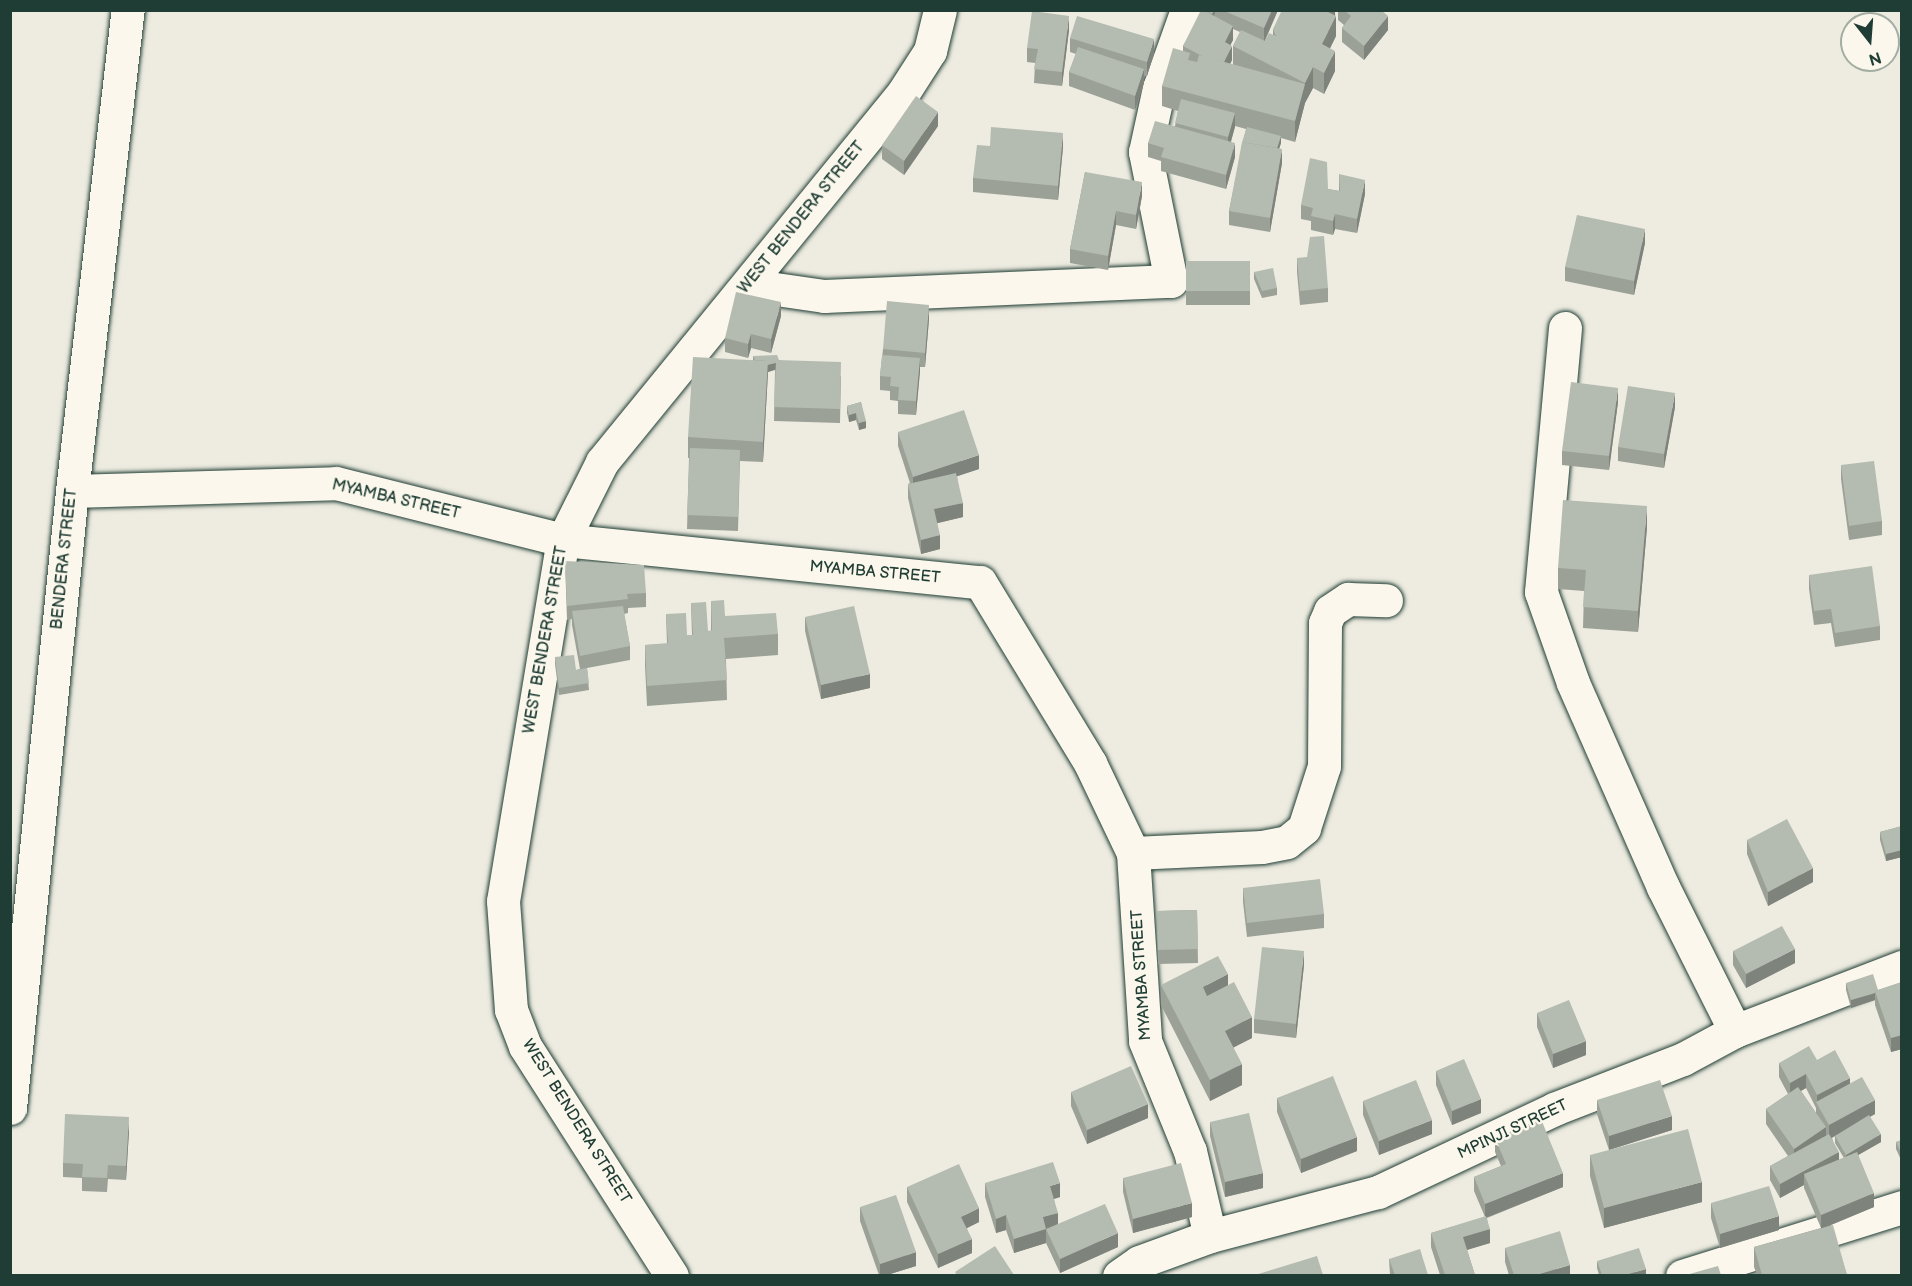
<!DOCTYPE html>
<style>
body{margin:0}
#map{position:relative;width:1912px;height:1286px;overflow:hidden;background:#eeece1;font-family:"Balsamiq Sans",sans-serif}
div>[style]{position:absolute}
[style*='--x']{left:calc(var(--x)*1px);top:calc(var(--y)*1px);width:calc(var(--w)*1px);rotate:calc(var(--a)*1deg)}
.roads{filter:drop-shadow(0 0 2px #1f3d34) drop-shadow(0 0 2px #1f3d34)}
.minor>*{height:33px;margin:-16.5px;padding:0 16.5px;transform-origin:16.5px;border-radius:16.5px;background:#fbf7ec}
.wall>*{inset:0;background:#9ba197}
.shaded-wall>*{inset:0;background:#7e837b}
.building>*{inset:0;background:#b4bbb0}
span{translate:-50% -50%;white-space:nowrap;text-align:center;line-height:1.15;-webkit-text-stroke:5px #fbf7ec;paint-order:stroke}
.street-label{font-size:16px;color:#1f3d34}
.frame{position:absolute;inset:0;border:12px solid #1f3d34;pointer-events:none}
.north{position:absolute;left:1840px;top:12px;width:60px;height:60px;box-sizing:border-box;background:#fbf7ec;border:2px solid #a3ada2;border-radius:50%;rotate:163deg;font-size:16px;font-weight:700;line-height:24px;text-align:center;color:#1f3d34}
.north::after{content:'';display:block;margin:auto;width:21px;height:27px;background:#1f3d34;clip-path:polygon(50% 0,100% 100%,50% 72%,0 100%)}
</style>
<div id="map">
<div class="roads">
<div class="minor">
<i style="--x:748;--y:285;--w:77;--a:8.2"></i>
<i style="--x:824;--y:296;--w:347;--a:-2.5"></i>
<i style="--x:1171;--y:281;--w:132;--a:-101.4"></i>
<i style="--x:1145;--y:152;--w:66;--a:-77.7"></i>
<i style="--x:1159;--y:88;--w:83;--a:-70.3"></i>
<i style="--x:1565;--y:328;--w:265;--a:95.2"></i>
<i style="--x:1541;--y:592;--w:96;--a:70.6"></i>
<i style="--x:1573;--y:683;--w:223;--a:66.2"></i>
<i style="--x:1663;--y:887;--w:161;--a:63.4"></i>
<i style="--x:72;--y:491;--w:264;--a:-1.7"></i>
<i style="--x:336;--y:483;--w:234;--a:14.1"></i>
<i style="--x:563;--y:540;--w:419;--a:5.8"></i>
<i style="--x:980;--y:582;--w:212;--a:58.7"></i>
<i style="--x:1090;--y:763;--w:100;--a:64.5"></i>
<i style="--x:1133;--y:853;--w:188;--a:86.3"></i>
<i style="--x:1145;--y:1041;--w:119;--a:67.8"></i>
<i style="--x:1190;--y:1151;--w:87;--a:76.8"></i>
<i style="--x:1133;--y:853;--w:129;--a:-2.7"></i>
<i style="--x:1262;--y:847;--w:25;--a:-11"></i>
<i style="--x:1287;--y:842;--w:22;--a:-39"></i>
<i style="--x:1304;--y:828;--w:65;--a:-72.1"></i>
<i style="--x:1324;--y:766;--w:143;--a:-89.6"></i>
<i style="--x:1325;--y:623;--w:13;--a:-67"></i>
<i style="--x:1330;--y:611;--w:22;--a:-34"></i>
<i style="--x:1348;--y:599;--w:38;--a:2"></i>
<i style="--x:10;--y:1108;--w:620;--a:-84.26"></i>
<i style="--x:72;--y:491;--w:484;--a:-83.4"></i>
<i style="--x:672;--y:1276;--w:273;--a:-122.6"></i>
<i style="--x:525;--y:1046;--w:39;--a:-111"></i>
<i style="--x:511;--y:1010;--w:109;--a:-94.2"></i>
<i style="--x:503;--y:901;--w:366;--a:-80.6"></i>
<i style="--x:563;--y:540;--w:87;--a:-63.4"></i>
<i style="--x:602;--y:462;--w:476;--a:-50.8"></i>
<i style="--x:903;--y:93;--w:50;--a:-57.3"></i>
<i style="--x:930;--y:51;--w:42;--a:-76.3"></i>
<i style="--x:1119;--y:1276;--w:24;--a:-35"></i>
<i style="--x:1139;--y:1262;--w:76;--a:-20.1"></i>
<i style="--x:1210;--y:1236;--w:174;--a:-14.7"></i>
<i style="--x:1378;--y:1192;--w:195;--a:-25.2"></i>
<i style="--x:1554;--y:1109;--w:138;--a:-21.2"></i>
<i style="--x:1683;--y:1059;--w:59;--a:-28.3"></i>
<i style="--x:1735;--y:1031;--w:179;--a:-21"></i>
<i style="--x:1682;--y:1276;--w:231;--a:-17.4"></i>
</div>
</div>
<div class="wall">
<i style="clip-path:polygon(evenodd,1204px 10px,1278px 10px,1265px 41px,1273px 35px,1273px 29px,1335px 10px,1336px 36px,1330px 48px,1335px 71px,1324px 94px,1313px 88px,1305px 103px,1295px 142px,1281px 138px,1281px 143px,1279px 148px,1282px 163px,1270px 232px,1229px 225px,1229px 211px,1246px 129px,1235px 126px,1231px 142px,1235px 157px,1226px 189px,1161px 171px,1161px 161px,1148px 157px,1148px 143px,1175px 126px,1178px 111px,1162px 106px,1162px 86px,1183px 51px,1183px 46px,1204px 10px,1233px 29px,1240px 32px,1233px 46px,1233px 65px,1230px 64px,1232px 60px,1230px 45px,1233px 40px,1233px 29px)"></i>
<i style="clip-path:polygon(1338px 10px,1381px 10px,1388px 30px,1364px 60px,1342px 42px,1342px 28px,1344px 25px,1338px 20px)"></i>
<i style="clip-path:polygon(1069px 30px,1062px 86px,1034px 83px,1035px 63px,1027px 62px,1027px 48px)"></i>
<i style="clip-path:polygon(1070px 38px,1154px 53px,1147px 76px,1144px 76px,1144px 83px,1135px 110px,1069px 86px,1069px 72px,1076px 54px,1070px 52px)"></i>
<i style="clip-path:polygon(938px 126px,904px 175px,882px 159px,882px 145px)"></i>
<i style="clip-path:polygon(990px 146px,1063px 147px,1058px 200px,973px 192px,973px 178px)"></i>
<i style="clip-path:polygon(1085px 172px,1142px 196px,1136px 229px,1116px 225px,1108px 270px,1070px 263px,1070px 249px)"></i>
<i style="clip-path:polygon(1339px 174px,1365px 194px,1357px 233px,1335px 229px,1333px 235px,1311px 230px,1311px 221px,1301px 219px,1301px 205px,1328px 189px,1339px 191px)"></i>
<i style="clip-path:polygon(1645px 243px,1634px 295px,1565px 281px,1565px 267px)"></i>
<i style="clip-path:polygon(1297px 258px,1328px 288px,1328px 302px,1300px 305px,1297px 272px)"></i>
<i style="clip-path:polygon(1186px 261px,1250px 261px,1250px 305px,1186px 305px)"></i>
<i style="clip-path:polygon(1254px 272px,1277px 288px,1277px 295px,1262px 298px,1254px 279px)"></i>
<i style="clip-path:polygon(781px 316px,771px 353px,751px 348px,748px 358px,725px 352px,725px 338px)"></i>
<i style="clip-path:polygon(929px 319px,925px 367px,920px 367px,916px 415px,898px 414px,898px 401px,890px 400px,890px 391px,880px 390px,880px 376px,883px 349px)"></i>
<i style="clip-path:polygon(753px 356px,779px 360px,841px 376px,840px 423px,774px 421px,775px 370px,768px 372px,763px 462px,740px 461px,738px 531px,687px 529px,689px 458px,688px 458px,688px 437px,753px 360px)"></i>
<i style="clip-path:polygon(861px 402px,866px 428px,859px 430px,856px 420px,849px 422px,847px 413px,847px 406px)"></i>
<i style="clip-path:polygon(1618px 402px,1609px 470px,1562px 465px,1562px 451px)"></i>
<i style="clip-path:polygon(1675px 407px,1664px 468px,1618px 461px,1618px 447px)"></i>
<i style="clip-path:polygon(898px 432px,979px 469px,957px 476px,963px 517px,937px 523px,940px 549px,921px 554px,908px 498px,908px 484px,910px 483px,898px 446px)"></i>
<i style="clip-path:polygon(1841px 465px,1882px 521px,1882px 535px,1849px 540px,1841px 479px)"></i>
<i style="clip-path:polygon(1647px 527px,1638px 632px,1583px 628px,1584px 591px,1558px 589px,1558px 568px)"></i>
<i style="clip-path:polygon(565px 561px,646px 593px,646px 607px,628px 608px,628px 613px,624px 614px,630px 646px,630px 660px,587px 668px,589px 690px,559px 695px,555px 664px,555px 657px,576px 670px,580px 669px,572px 625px,572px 619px,567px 620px)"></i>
<i style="clip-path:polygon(1809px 575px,1880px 626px,1880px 640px,1835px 647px,1831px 623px,1814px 625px,1809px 589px)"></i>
<i style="clip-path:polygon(711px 601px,725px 616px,778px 634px,778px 655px,726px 659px,727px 700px,647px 706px,645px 666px,645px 645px,667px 644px,666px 614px,687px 635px,692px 635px,691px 603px,708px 631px,711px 631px)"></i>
<i style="clip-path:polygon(805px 617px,870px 688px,821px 699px,805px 631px)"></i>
<i style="clip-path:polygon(1902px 826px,1902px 857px,1886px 861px,1880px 840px,1880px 832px)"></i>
<i style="clip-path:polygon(1747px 840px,1813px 882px,1768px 906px,1747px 854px)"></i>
<i style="clip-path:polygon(1243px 888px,1324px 914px,1324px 928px,1247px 937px,1243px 902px)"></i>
<i style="clip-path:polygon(1197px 910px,1198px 963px,1158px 964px,1157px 911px)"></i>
<i style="clip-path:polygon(1733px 951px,1795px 963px,1746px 988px,1733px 965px)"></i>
<i style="clip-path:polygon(1304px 965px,1296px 1038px,1254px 1033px,1254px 1019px)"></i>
<i style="clip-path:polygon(1902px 982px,1902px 1049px,1891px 1052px,1875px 1005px,1875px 1000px,1851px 1008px,1846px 990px,1846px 983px,1878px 990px)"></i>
<i style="clip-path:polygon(1161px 985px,1228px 985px,1252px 1038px,1233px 1047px,1242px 1085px,1210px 1101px,1161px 1005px)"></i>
<i style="clip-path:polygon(1537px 1013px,1586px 1055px,1553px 1068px,1537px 1027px)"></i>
<i style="clip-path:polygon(evenodd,1817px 1060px,1850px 1084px,1875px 1114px,1870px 1117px,1881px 1142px,1858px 1155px,1874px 1207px,1831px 1225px,1847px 1275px,1757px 1275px,1754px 1267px,1754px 1247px,1821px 1228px,1804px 1188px,1804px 1185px,1780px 1198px,1770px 1180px,1770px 1166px,1788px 1156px,1766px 1124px,1766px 1109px,1788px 1094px,1779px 1077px,1779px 1063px,1817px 1060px,1806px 1088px,1816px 1108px,1816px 1113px,1801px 1091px,1806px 1088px,1817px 1060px,1839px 1134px,1835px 1136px,1835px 1143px,1844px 1158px,1839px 1160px,1832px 1138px,1839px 1134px)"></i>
<i style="clip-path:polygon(1436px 1071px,1481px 1113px,1452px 1125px,1436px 1085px)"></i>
<i style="clip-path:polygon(1071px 1092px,1148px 1118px,1087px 1144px,1071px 1106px)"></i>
<i style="clip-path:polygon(1277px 1098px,1357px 1151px,1301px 1173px,1277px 1112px)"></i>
<i style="clip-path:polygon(1597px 1100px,1672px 1130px,1609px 1150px,1597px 1114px)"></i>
<i style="clip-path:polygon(1363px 1101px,1432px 1134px,1379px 1155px,1363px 1115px)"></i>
<i style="clip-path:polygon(1210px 1122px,1263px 1188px,1225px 1197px,1210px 1136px)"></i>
<i style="clip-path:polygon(129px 1131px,126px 1180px,108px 1179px,107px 1192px,82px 1191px,82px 1178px,63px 1177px,63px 1163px)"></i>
<i style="clip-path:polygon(1495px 1138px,1563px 1187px,1487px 1218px,1490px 1243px,1467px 1250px,1475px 1275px,1440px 1275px,1431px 1247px,1431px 1233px,1485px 1217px,1474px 1191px,1474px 1177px,1501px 1166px,1495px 1152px)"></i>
<i style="clip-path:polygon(1902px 1140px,1902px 1162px,1896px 1149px,1896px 1142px)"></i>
<i style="clip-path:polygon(1590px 1155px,1702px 1202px,1604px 1228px,1590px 1176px)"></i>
<i style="clip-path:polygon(1123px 1178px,1192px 1217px,1133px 1233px,1123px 1192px)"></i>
<i style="clip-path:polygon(985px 1183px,1060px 1197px,1054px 1199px,1058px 1224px,1118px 1247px,1060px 1273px,1046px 1243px,1014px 1253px,1006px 1230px,996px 1233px,985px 1197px)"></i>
<i style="clip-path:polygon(907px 1187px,979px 1222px,967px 1228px,972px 1253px,938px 1268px,907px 1202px)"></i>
<i style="clip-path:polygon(1711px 1203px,1779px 1230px,1720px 1248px,1711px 1218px)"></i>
<i style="clip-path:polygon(860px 1207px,916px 1266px,887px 1275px,879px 1275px,860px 1221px)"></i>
<i style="clip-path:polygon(1505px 1248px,1570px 1275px,1509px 1275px,1505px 1262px)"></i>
<i style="clip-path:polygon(1389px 1259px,1428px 1275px,1390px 1275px)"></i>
<i style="clip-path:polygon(1597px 1261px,1646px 1275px,1599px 1275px,1597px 1268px)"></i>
</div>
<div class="shaded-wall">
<i style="clip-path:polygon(1214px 10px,1216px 10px,1212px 21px,1212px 14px)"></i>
<i style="clip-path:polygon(1272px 10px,1278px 10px,1264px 42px,1264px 28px)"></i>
<i style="clip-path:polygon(1329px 10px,1335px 10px,1335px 18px,1336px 16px,1336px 36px,1322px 65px,1322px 44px,1328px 32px)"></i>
<i style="clip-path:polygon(1069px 16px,1069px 30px,1062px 86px,1062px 72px)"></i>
<i style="clip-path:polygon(1388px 16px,1388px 30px,1364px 60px,1364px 46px)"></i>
<i style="clip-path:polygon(1233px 26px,1233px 40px,1225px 56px,1225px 42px)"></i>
<i style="clip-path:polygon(1154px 39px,1154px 53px,1147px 76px,1147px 62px)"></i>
<i style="clip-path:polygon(1232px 46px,1232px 60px,1222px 80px,1222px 66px)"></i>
<i style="clip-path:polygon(1335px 51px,1335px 71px,1324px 94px,1324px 73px)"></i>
<i style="clip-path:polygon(1313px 67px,1313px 88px,1305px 103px,1295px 142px,1295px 121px,1305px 83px)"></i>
<i style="clip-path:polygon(1144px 69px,1144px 83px,1135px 110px,1135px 96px)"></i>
<i style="clip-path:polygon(938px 112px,938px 126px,904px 175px,904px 161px)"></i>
<i style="clip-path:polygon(1235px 113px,1235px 127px,1228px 151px,1228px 137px)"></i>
<i style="clip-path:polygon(1063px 133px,1063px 147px,1058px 200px,1058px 186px)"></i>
<i style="clip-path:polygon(1281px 136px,1281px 143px,1276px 159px,1276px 152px)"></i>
<i style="clip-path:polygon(1235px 143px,1235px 157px,1226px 189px,1226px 175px)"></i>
<i style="clip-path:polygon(1282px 149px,1282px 163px,1270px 232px,1270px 218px)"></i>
<i style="clip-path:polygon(1365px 180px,1365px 194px,1357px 233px,1357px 219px)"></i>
<i style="clip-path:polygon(1142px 182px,1142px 196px,1136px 229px,1136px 215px)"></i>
<i style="clip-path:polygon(1116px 211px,1116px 225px,1108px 270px,1108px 256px)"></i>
<i style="clip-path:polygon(1335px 214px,1335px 229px,1333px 235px,1333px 221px)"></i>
<i style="clip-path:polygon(1645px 229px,1645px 243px,1634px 295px,1634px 281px)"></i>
<i style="clip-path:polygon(781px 302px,781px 316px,771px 353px,771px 339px)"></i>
<i style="clip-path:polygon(929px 305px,929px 319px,925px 367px,925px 353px)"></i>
<i style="clip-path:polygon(751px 334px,751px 348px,748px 358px,748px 344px)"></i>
<i style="clip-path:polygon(920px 358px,920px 372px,916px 415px,916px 401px)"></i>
<i style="clip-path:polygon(780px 361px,780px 368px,768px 372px,763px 462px,763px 442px,767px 365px)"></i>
<i style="clip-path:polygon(1618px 388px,1618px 402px,1609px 470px,1609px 456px)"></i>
<i style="clip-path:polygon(1675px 393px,1675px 407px,1664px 468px,1664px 454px)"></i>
<i style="clip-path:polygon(856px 413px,856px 420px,849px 422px,849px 415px)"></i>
<i style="clip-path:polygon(866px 421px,866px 428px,859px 430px,859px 423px)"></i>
<i style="clip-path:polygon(979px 455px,979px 469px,913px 491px,913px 477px)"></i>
<i style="clip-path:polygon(963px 503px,963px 517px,934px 524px,934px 509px)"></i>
<i style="clip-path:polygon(1647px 506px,1647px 527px,1638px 632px,1638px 611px)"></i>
<i style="clip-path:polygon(940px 535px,940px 549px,921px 554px,921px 540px)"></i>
<i style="clip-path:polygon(870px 674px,870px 688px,821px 699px,821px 685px)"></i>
<i style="clip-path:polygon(1902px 850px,1902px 857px,1886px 861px,1886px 854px)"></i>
<i style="clip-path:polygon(1813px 868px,1813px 882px,1768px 906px,1768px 892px)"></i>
<i style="clip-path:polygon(1795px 949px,1795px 963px,1746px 988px,1746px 974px)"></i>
<i style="clip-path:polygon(1304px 951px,1304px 965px,1296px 1038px,1296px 1024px)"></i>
<i style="clip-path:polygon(1228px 974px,1228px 995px,1203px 1007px,1203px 987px)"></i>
<i style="clip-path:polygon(1875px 993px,1875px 1000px,1851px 1008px,1851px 1000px)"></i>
<i style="clip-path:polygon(1252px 1017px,1252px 1038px,1225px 1052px,1225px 1031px)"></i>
<i style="clip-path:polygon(1902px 1035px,1902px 1049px,1891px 1052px,1891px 1038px)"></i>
<i style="clip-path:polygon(1586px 1041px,1586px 1055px,1553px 1068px,1553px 1054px)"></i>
<i style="clip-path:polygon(1242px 1064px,1242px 1085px,1210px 1101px,1210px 1080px)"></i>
<i style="clip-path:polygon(1806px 1074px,1806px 1088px,1790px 1097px,1790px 1083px)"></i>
<i style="clip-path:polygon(1850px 1078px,1850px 1092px,1817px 1103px,1817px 1095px)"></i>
<i style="clip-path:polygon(1481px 1099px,1481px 1113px,1452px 1125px,1452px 1111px)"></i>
<i style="clip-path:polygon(1875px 1100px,1875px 1114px,1829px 1139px,1829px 1125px)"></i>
<i style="clip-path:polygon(1148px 1104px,1148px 1118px,1087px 1144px,1087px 1130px)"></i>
<i style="clip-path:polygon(1672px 1116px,1672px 1130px,1609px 1150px,1609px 1136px)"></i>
<i style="clip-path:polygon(129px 1117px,129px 1131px,126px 1180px,126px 1166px)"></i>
<i style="clip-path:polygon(1432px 1120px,1432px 1134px,1379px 1155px,1379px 1141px)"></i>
<i style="clip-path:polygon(1826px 1127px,1826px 1141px,1794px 1163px,1794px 1149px)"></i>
<i style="clip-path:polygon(1881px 1134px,1881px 1142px,1846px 1162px,1846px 1155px)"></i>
<i style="clip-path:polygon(1357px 1137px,1357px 1151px,1301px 1173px,1301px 1159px)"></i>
<i style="clip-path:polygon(1839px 1152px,1839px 1166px,1804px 1174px,1804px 1185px,1780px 1198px,1780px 1184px)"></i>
<i style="clip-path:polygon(1263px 1173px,1263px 1188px,1225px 1197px,1225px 1182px)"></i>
<i style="clip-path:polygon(1563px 1173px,1563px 1187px,1485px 1218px,1485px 1204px)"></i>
<i style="clip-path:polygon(1702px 1182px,1702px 1202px,1604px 1228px,1604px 1208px)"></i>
<i style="clip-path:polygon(1060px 1183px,1060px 1197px,1050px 1200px,1050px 1186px)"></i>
<i style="clip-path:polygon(1874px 1193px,1874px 1207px,1821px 1229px,1821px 1215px)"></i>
<i style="clip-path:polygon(1192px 1203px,1192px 1217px,1133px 1233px,1133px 1219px)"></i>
<i style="clip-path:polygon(979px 1208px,979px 1222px,961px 1231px,961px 1217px)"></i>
<i style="clip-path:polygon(1058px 1213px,1058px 1227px,1046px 1230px,1046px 1243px,1014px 1253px,1014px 1239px,1043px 1217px)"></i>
<i style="clip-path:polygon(1006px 1215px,1006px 1230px,996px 1233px,996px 1219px)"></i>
<i style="clip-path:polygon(1779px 1216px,1779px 1230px,1720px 1248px,1720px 1234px)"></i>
<i style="clip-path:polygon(1490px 1229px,1490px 1243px,1463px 1251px,1463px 1237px)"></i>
<i style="clip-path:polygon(1118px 1233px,1118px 1247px,1060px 1273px,1060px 1259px)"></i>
<i style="clip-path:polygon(972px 1239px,972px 1253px,938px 1268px,938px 1254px)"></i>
<i style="clip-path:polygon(916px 1252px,916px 1266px,887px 1275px,880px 1275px,880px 1264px)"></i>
<i style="clip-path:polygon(1570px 1265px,1570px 1275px,1536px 1275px)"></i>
<i style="clip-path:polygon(1646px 1269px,1646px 1275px,1625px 1275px)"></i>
</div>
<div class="building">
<i style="clip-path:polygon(1201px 10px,1203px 10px,1233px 26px,1225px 42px,1232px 46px,1224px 62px,1204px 57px,1183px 46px)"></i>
<i style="clip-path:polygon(1204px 10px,1214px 10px,1212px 14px)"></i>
<i style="clip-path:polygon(1222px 10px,1272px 10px,1264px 28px)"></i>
<i style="clip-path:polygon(1282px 10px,1329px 10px,1328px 12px,1336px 16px,1322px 44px,1335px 51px,1324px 73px,1313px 67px,1305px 83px,1233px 46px,1241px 30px,1265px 41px,1269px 33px,1276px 36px,1273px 29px)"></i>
<i style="clip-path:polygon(1344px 10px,1381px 10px,1388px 16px,1364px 46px,1342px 28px,1351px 16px)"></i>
<i style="clip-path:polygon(1032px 11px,1069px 16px,1062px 72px,1034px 69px,1038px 49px,1027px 48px)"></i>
<i style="clip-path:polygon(1077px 16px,1154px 39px,1147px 62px,1070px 38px)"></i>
<i style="clip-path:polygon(1078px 47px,1144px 69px,1135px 96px,1069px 72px)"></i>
<i style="clip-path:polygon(1173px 48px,1190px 53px,1188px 60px,1197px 62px,1199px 55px,1305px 84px,1295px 121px,1162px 86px)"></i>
<i style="clip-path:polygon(916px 96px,938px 112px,904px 161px,882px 145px)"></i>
<i style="clip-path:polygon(1181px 99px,1235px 113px,1228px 137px,1175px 123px)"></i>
<i style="clip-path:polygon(1155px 121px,1235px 143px,1226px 175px,1161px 157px,1164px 148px,1148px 143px)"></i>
<i style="clip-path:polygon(991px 127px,1063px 133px,1058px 186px,973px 178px,977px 145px,990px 146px)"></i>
<i style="clip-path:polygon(1247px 127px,1281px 136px,1277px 148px,1242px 142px)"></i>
<i style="clip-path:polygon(1242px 142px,1282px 149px,1270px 218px,1229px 211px)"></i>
<i style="clip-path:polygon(1310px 158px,1327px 162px,1328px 189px,1340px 191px,1339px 174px,1365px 180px,1357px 219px,1335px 214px,1333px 221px,1311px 216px,1313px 208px,1301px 205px)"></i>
<i style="clip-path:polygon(1085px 172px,1142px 182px,1136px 215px,1116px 211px,1108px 256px,1070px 249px)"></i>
<i style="clip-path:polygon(1577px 215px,1645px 229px,1634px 281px,1565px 267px)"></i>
<i style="clip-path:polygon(1324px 236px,1328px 288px,1300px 291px,1297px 258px,1307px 257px,1310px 237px)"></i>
<i style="clip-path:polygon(1186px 261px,1250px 261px,1250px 291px,1186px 291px)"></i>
<i style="clip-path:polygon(1273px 268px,1277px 288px,1262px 291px,1254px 272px)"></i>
<i style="clip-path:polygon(736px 292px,781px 302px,771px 339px,751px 334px,748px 344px,725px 338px)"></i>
<i style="clip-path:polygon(887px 301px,929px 305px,925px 353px,883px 349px)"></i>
<i style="clip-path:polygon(777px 355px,779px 360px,776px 360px,776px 363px,767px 365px,768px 361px,755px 360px,753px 356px)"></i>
<i style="clip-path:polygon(882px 355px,920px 358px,916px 401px,898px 400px,899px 387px,890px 386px,891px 377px,880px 376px)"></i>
<i style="clip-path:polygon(693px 357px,768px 361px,763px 442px,688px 437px)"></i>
<i style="clip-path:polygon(776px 360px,841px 362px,840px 409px,774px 407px)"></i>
<i style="clip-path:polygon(1571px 382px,1618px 388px,1609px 456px,1562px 451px)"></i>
<i style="clip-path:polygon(1628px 386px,1675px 393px,1664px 454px,1618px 447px)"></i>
<i style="clip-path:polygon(861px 402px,866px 421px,859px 423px,856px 413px,849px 415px,847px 406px)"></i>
<i style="clip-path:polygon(964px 410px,979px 455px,913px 477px,898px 432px)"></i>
<i style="clip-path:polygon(690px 448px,740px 450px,738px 517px,687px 515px)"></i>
<i style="clip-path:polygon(1874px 461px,1882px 521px,1849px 526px,1841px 465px)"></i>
<i style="clip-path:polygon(956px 473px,963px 503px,934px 509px,940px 535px,921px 540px,908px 484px)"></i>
<i style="clip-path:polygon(1563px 500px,1647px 506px,1638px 611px,1583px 607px,1586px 570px,1558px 568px)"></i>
<i style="clip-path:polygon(565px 561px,644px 565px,646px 593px,627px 594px,628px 599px,567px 606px)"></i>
<i style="clip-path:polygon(1872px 566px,1880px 626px,1835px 633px,1831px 609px,1814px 611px,1809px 575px)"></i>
<i style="clip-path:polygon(724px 600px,725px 616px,776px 613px,778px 634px,724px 638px,727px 680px,647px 686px,645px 645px,668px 643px,666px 614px,686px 613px,687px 635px,693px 635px,691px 603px,706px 602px,708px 631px,712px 630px,711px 601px)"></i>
<i style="clip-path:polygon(623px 606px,630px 646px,580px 656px,572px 611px)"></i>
<i style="clip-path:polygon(854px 606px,870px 674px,821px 685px,805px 617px)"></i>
<i style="clip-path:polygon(574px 655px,576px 670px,587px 668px,589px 683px,559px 688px,555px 657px)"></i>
<i style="clip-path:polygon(1787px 819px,1813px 868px,1768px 892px,1747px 840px)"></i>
<i style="clip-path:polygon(1902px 826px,1902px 850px,1886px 854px,1880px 832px)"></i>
<i style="clip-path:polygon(1320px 879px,1324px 914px,1247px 923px,1243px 888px)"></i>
<i style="clip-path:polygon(1197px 910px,1198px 949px,1158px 950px,1157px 911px)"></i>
<i style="clip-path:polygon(1782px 926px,1795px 949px,1746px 974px,1733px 951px)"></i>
<i style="clip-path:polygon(1262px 947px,1304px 951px,1296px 1024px,1254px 1019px)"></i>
<i style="clip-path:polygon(1218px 956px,1228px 974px,1203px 987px,1207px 996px,1234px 982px,1252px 1017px,1225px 1031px,1242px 1064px,1210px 1080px,1161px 985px)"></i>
<i style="clip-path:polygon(1873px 974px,1878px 990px,1875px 991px,1875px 993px,1851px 1000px,1846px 983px)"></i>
<i style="clip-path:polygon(1902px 982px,1902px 1035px,1891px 1038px,1875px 991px)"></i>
<i style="clip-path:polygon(1569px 1000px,1586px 1041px,1553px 1054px,1537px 1013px)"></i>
<i style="clip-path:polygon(1809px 1046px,1817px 1060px,1835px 1050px,1850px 1078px,1817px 1095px,1806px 1074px,1790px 1083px,1779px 1063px)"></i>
<i style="clip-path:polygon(1464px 1059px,1481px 1099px,1452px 1111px,1436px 1071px)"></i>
<i style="clip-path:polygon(1131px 1066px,1148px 1104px,1087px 1130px,1071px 1092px)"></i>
<i style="clip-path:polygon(1333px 1076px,1357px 1137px,1301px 1159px,1277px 1098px)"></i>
<i style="clip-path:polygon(1862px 1077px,1875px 1100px,1829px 1125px,1816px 1102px)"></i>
<i style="clip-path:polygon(1416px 1080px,1432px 1120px,1379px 1141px,1363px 1101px)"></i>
<i style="clip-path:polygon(1660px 1080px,1672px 1116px,1609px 1136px,1597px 1100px)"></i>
<i style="clip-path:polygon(1798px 1087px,1826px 1127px,1794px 1149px,1766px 1109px)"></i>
<i style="clip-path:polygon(1249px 1113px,1263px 1173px,1225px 1182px,1210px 1122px)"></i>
<i style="clip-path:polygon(65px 1114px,129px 1117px,126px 1166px,108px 1165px,107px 1178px,82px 1177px,83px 1164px,63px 1163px)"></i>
<i style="clip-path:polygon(1869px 1115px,1881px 1134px,1846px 1155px,1835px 1136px)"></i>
<i style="clip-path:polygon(1541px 1119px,1563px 1173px,1485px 1204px,1474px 1177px,1506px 1164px,1495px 1138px)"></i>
<i style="clip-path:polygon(1688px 1129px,1702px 1182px,1604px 1208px,1590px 1155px)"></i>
<i style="clip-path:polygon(1829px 1134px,1839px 1152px,1780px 1184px,1770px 1166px)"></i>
<i style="clip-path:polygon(1902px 1140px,1902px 1155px,1896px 1142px)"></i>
<i style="clip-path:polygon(1857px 1152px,1874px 1193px,1821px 1215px,1804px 1174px)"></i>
<i style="clip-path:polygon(1053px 1162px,1060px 1183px,1050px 1186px,1058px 1213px,1043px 1217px,1046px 1229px,1014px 1239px,1006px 1215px,996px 1219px,985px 1183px)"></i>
<i style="clip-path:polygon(1181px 1163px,1192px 1203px,1133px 1219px,1123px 1178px)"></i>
<i style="clip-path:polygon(959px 1164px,979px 1208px,961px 1217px,972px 1239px,938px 1254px,907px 1187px)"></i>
<i style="clip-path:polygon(1769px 1186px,1779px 1216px,1720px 1234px,1711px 1203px)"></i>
<i style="clip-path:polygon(896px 1195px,916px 1252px,880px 1264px,860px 1207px)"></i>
<i style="clip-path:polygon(1105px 1204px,1118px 1233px,1060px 1259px,1046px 1229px)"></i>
<i style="clip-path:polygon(1486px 1216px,1490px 1229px,1463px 1237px,1475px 1275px,1445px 1275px,1431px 1233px)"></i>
<i style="clip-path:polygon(1833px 1225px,1847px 1275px,1762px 1275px,1754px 1247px)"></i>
<i style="clip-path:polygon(1560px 1231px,1570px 1265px,1536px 1275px,1514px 1275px,1505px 1248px)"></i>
<i style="clip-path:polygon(995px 1246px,1014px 1275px,957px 1275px,955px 1272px)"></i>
<i style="clip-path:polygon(1639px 1248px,1646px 1269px,1625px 1275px,1602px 1275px,1597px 1261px)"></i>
<i style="clip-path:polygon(1420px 1249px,1428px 1275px,1395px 1275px,1389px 1259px)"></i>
<i style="clip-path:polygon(1317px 1256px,1323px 1275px,1255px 1275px)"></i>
<i style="clip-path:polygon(1718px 1266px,1721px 1275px,1686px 1275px)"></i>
</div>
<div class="street-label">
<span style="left:802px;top:218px;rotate:-51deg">WEST BENDERA STREET</span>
<span style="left:396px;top:500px;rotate:13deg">MYAMBA STREET</span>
<span style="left:65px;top:559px;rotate:-84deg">BENDERA STREET</span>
<span style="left:875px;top:573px;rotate:5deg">MYAMBA STREET</span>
<span style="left:546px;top:640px;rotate:-80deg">WEST BENDERA STREET</span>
<span style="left:1142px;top:975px;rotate:-94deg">MYAMBA STREET</span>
<span style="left:576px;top:1122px;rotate:58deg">WEST BENDERA STREET</span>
<span style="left:1513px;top:1130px;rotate:-25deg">MPINJI STREET</span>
</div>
<div class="frame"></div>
<div class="north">N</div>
</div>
